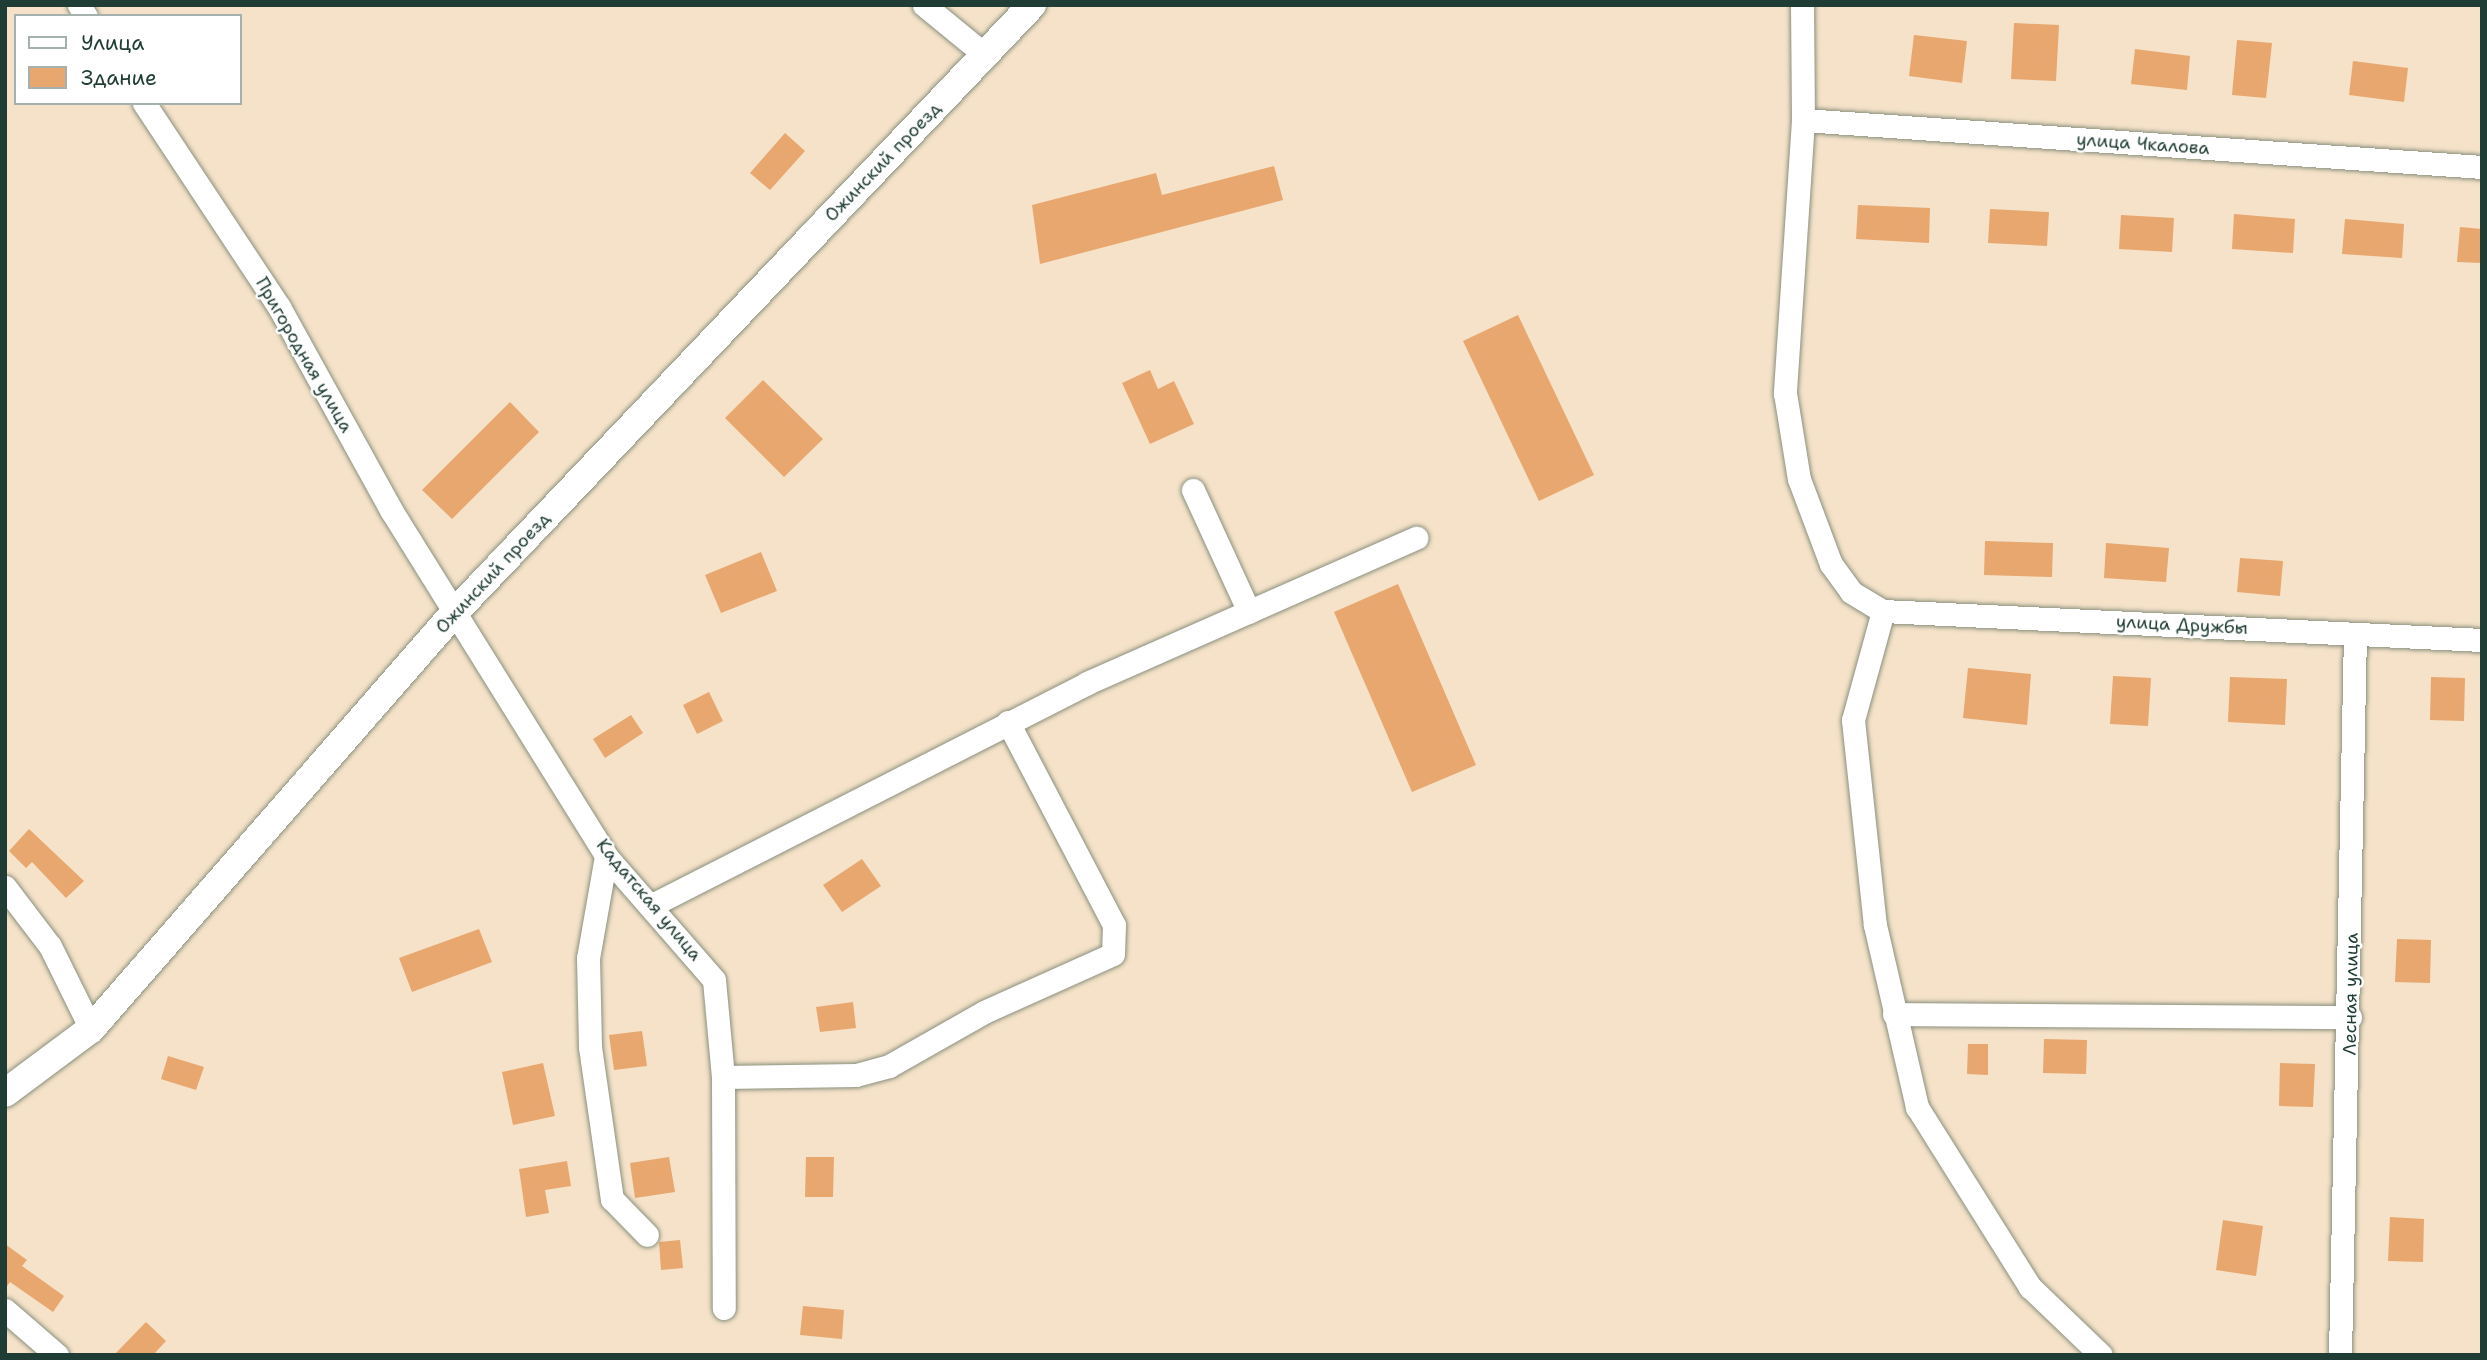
<!DOCTYPE html>
<meta charset="utf-8">
<style>
body{margin:0}
#map{position:relative;width:2487px;height:1360px;overflow:hidden;background:#f5e2c9;font-family:"Shantell Sans",sans-serif}
div>[style]{position:absolute}
[style*='--x']{left:calc(var(--x)*1px);top:calc(var(--y)*1px);width:calc(var(--w)*1px);rotate:calc(var(--a)*1deg)}
.building>*{inset:0;background:#e7a76e}
.roads{filter:drop-shadow(0 0 2px #8a907e) drop-shadow(0 0 2px #8a907e)}
.minor>*{height:23px;margin:-11.5px;padding:0 11.5px;transform-origin:11.5px;border-radius:11.5px;background:#fff}
.major>*{height:28px;margin:-14px;padding:0 14px;transform-origin:14px;border-radius:14px;background:#fff}
span{translate:-50% -50%;white-space:nowrap;text-align:center;line-height:1.15;-webkit-text-stroke:5px #fff;paint-order:stroke}
.street-label{font-size:18px;color:#1f3d34}
.frame{position:absolute;inset:0;border:7px solid #1f3d34;pointer-events:none}
.legend{position:absolute;left:14px;top:14px;width:228px;height:91px;box-sizing:border-box;background:#fff;border:2px solid #a5b1ae;margin:0;padding:9px 12px;list-style:none;font-size:21px;color:#1f3d34}
.legend li{display:flex;align-items:center;gap:14px;height:35px}
.legend b{width:35px;border:2px solid #a5b1ae}
</style>
<div id="map">
<div class="building">
<i style="clip-path:polygon(2014px 23px,2059px 25px,2056px 81px,2011px 79px)"></i>
<i style="clip-path:polygon(1914px 35px,1967px 41px,1962px 83px,1909px 76px)"></i>
<i style="clip-path:polygon(2237px 40px,2272px 43px,2266px 98px,2232px 95px)"></i>
<i style="clip-path:polygon(2135px 49px,2190px 56px,2187px 90px,2131px 84px)"></i>
<i style="clip-path:polygon(2353px 61px,2408px 68px,2404px 102px,2349px 95px)"></i>
<i style="clip-path:polygon(785px 133px,805px 151px,770px 190px,750px 173px)"></i>
<i style="clip-path:polygon(1274px 166px,1283px 200px,1040px 264px,1032px 205px,1156px 173px,1162px 195px)"></i>
<i style="clip-path:polygon(1858px 205px,1930px 208px,1929px 243px,1856px 239px)"></i>
<i style="clip-path:polygon(1990px 209px,2049px 212px,2047px 246px,1988px 243px)"></i>
<i style="clip-path:polygon(2234px 214px,2295px 219px,2293px 253px,2232px 249px)"></i>
<i style="clip-path:polygon(2121px 215px,2174px 218px,2172px 252px,2119px 249px)"></i>
<i style="clip-path:polygon(2345px 219px,2404px 224px,2402px 258px,2342px 254px)"></i>
<i style="clip-path:polygon(2460px 227px,2482px 229px,2482px 263px,2457px 262px)"></i>
<i style="clip-path:polygon(1518px 315px,1594px 475px,1539px 501px,1463px 341px)"></i>
<i style="clip-path:polygon(1150px 370px,1158px 389px,1174px 381px,1194px 424px,1150px 444px,1122px 383px)"></i>
<i style="clip-path:polygon(763px 380px,823px 439px,784px 477px,725px 418px)"></i>
<i style="clip-path:polygon(510px 402px,539px 432px,452px 519px,422px 490px)"></i>
<i style="clip-path:polygon(1985px 541px,2053px 543px,2052px 577px,1984px 575px)"></i>
<i style="clip-path:polygon(2106px 543px,2169px 548px,2166px 582px,2104px 578px)"></i>
<i style="clip-path:polygon(761px 552px,777px 591px,721px 613px,705px 575px)"></i>
<i style="clip-path:polygon(2240px 558px,2283px 561px,2280px 596px,2237px 592px)"></i>
<i style="clip-path:polygon(1398px 584px,1476px 765px,1412px 792px,1334px 612px)"></i>
<i style="clip-path:polygon(1968px 668px,2031px 674px,2027px 725px,1963px 718px)"></i>
<i style="clip-path:polygon(2113px 676px,2151px 678px,2148px 726px,2110px 724px)"></i>
<i style="clip-path:polygon(2230px 677px,2287px 679px,2285px 725px,2228px 722px)"></i>
<i style="clip-path:polygon(2431px 677px,2465px 678px,2464px 721px,2430px 720px)"></i>
<i style="clip-path:polygon(709px 692px,723px 721px,697px 734px,683px 705px)"></i>
<i style="clip-path:polygon(631px 715px,643px 733px,605px 758px,593px 739px)"></i>
<i style="clip-path:polygon(29px 829px,84px 881px,66px 898px,32px 862px,26px 868px,9px 851px)"></i>
<i style="clip-path:polygon(862px 859px,881px 886px,842px 912px,823px 885px)"></i>
<i style="clip-path:polygon(479px 929px,492px 962px,412px 992px,399px 958px)"></i>
<i style="clip-path:polygon(2397px 939px,2431px 940px,2430px 983px,2395px 982px)"></i>
<i style="clip-path:polygon(853px 1002px,856px 1028px,820px 1032px,816px 1007px)"></i>
<i style="clip-path:polygon(642px 1031px,647px 1066px,614px 1070px,609px 1035px)"></i>
<i style="clip-path:polygon(2044px 1039px,2087px 1040px,2086px 1074px,2043px 1073px)"></i>
<i style="clip-path:polygon(1968px 1044px,1988px 1044px,1988px 1075px,1967px 1074px)"></i>
<i style="clip-path:polygon(168px 1056px,204px 1067px,196px 1090px,161px 1079px)"></i>
<i style="clip-path:polygon(543px 1063px,555px 1116px,513px 1125px,502px 1072px)"></i>
<i style="clip-path:polygon(2280px 1063px,2315px 1064px,2313px 1107px,2279px 1106px)"></i>
<i style="clip-path:polygon(669px 1157px,675px 1192px,635px 1198px,630px 1163px)"></i>
<i style="clip-path:polygon(806px 1157px,834px 1157px,833px 1197px,805px 1197px)"></i>
<i style="clip-path:polygon(567px 1161px,571px 1186px,545px 1190px,549px 1213px,526px 1217px,519px 1169px)"></i>
<i style="clip-path:polygon(2390px 1217px,2424px 1219px,2423px 1262px,2388px 1261px)"></i>
<i style="clip-path:polygon(2223px 1220px,2263px 1226px,2256px 1276px,2216px 1270px)"></i>
<i style="clip-path:polygon(680px 1240px,683px 1268px,661px 1270px,659px 1242px)"></i>
<i style="clip-path:polygon(5px 1244px,27px 1260px,22px 1266px,64px 1296px,53px 1312px,10px 1282px,5px 1289px)"></i>
<i style="clip-path:polygon(803px 1306px,844px 1310px,842px 1339px,800px 1335px)"></i>
<i style="clip-path:polygon(146px 1322px,166px 1341px,153px 1355px,114px 1355px)"></i>
</div>
<div class="roads">
<div class="minor">
<i style="--x:79;--y:5;--w:13;--a:58"></i>
<i style="--x:924;--y:5;--w:79;--a:39.3"></i>
<i style="--x:1802;--y:5;--w:115;--a:89.5"></i>
<i style="--x:1803;--y:120;--w:274;--a:93.8"></i>
<i style="--x:1785;--y:393;--w:87;--a:80.8"></i>
<i style="--x:1799;--y:479;--w:91;--a:69.4"></i>
<i style="--x:1831;--y:564;--w:34;--a:54"></i>
<i style="--x:1851;--y:592;--w:37;--a:31"></i>
<i style="--x:1883;--y:611;--w:600;--a:2.77"></i>
<i style="--x:144;--y:103;--w:245;--a:56.5"></i>
<i style="--x:279;--y:307;--w:232;--a:61.1"></i>
<i style="--x:391;--y:510;--w:407;--a:58.1"></i>
<i style="--x:606;--y:856;--w:164;--a:48.9"></i>
<i style="--x:714;--y:980;--w:97;--a:84.7"></i>
<i style="--x:723;--y:1077;--w:231;--a:89.8"></i>
<i style="--x:1803;--y:120;--w:681;--a:3.96"></i>
<i style="--x:1193;--y:490;--w:134;--a:65.3"></i>
<i style="--x:1883;--y:611;--w:113;--a:105.4"></i>
<i style="--x:1853;--y:720;--w:206;--a:83.9"></i>
<i style="--x:1875;--y:925;--w:187;--a:77"></i>
<i style="--x:1917;--y:1107;--w:213;--a:57.9"></i>
<i style="--x:2030;--y:1287;--w:98;--a:43.8"></i>
<i style="--x:606;--y:856;--w:104;--a:100"></i>
<i style="--x:588;--y:958;--w:89;--a:88.7"></i>
<i style="--x:590;--y:1047;--w:154;--a:81.8"></i>
<i style="--x:612;--y:1199;--w:50;--a:45.8"></i>
<i style="--x:5;--y:887;--w:74;--a:52.7"></i>
<i style="--x:50;--y:946;--w:93;--a:63.7"></i>
<i style="--x:652;--y:905;--w:488;--a:-27"></i>
<i style="--x:1087;--y:683;--w:360;--a:-23.8"></i>
<i style="--x:1894;--y:1014;--w:456;--a:0.4"></i>
<i style="--x:723;--y:1077;--w:133;--a:-0.9"></i>
<i style="--x:856;--y:1075;--w:34;--a:-15"></i>
<i style="--x:889;--y:1066;--w:109;--a:-29.6"></i>
<i style="--x:984;--y:1012;--w:141;--a:-24.2"></i>
<i style="--x:1113;--y:954;--w:29;--a:-88"></i>
<i style="--x:1114;--y:925;--w:229;--a:-117.6"></i>
<i style="--x:5;--y:1310;--w:69;--a:40.9"></i>
<i style="--x:2340;--y:1355;--w:721;--a:-88.81"></i>
</div>
<div class="major">
<i style="--x:5;--y:1093;--w:107;--a:-36.7"></i>
<i style="--x:91;--y:1029;--w:555;--a:-48.87"></i>
<i style="--x:456;--y:611;--w:836;--a:-46.45"></i>
</div>
</div>
<div class="street-label">
<span style="left:2143px;top:144px;rotate:4deg">улица Чкалова</span>
<span style="left:883px;top:162px;rotate:-46deg">Ожинский проезд</span>
<span style="left:304px;top:355px;rotate:60deg">Пригородная улица</span>
<span style="left:493px;top:573px;rotate:-47deg">Ожинский проезд</span>
<span style="left:2182px;top:625px;rotate:3deg">улица Дружбы</span>
<span style="left:649px;top:900px;rotate:50deg">Кадатская улица</span>
<span style="left:2351px;top:994px;rotate:-89deg">Лесная улица</span>
</div>
<div class="frame"></div>
<ul class="legend">
<li><b style="height:9px;background:#fff"></b>Улица</li>
<li><b style="height:19px;background:#e7a76e"></b>Здание</li>
</ul>
</div>
